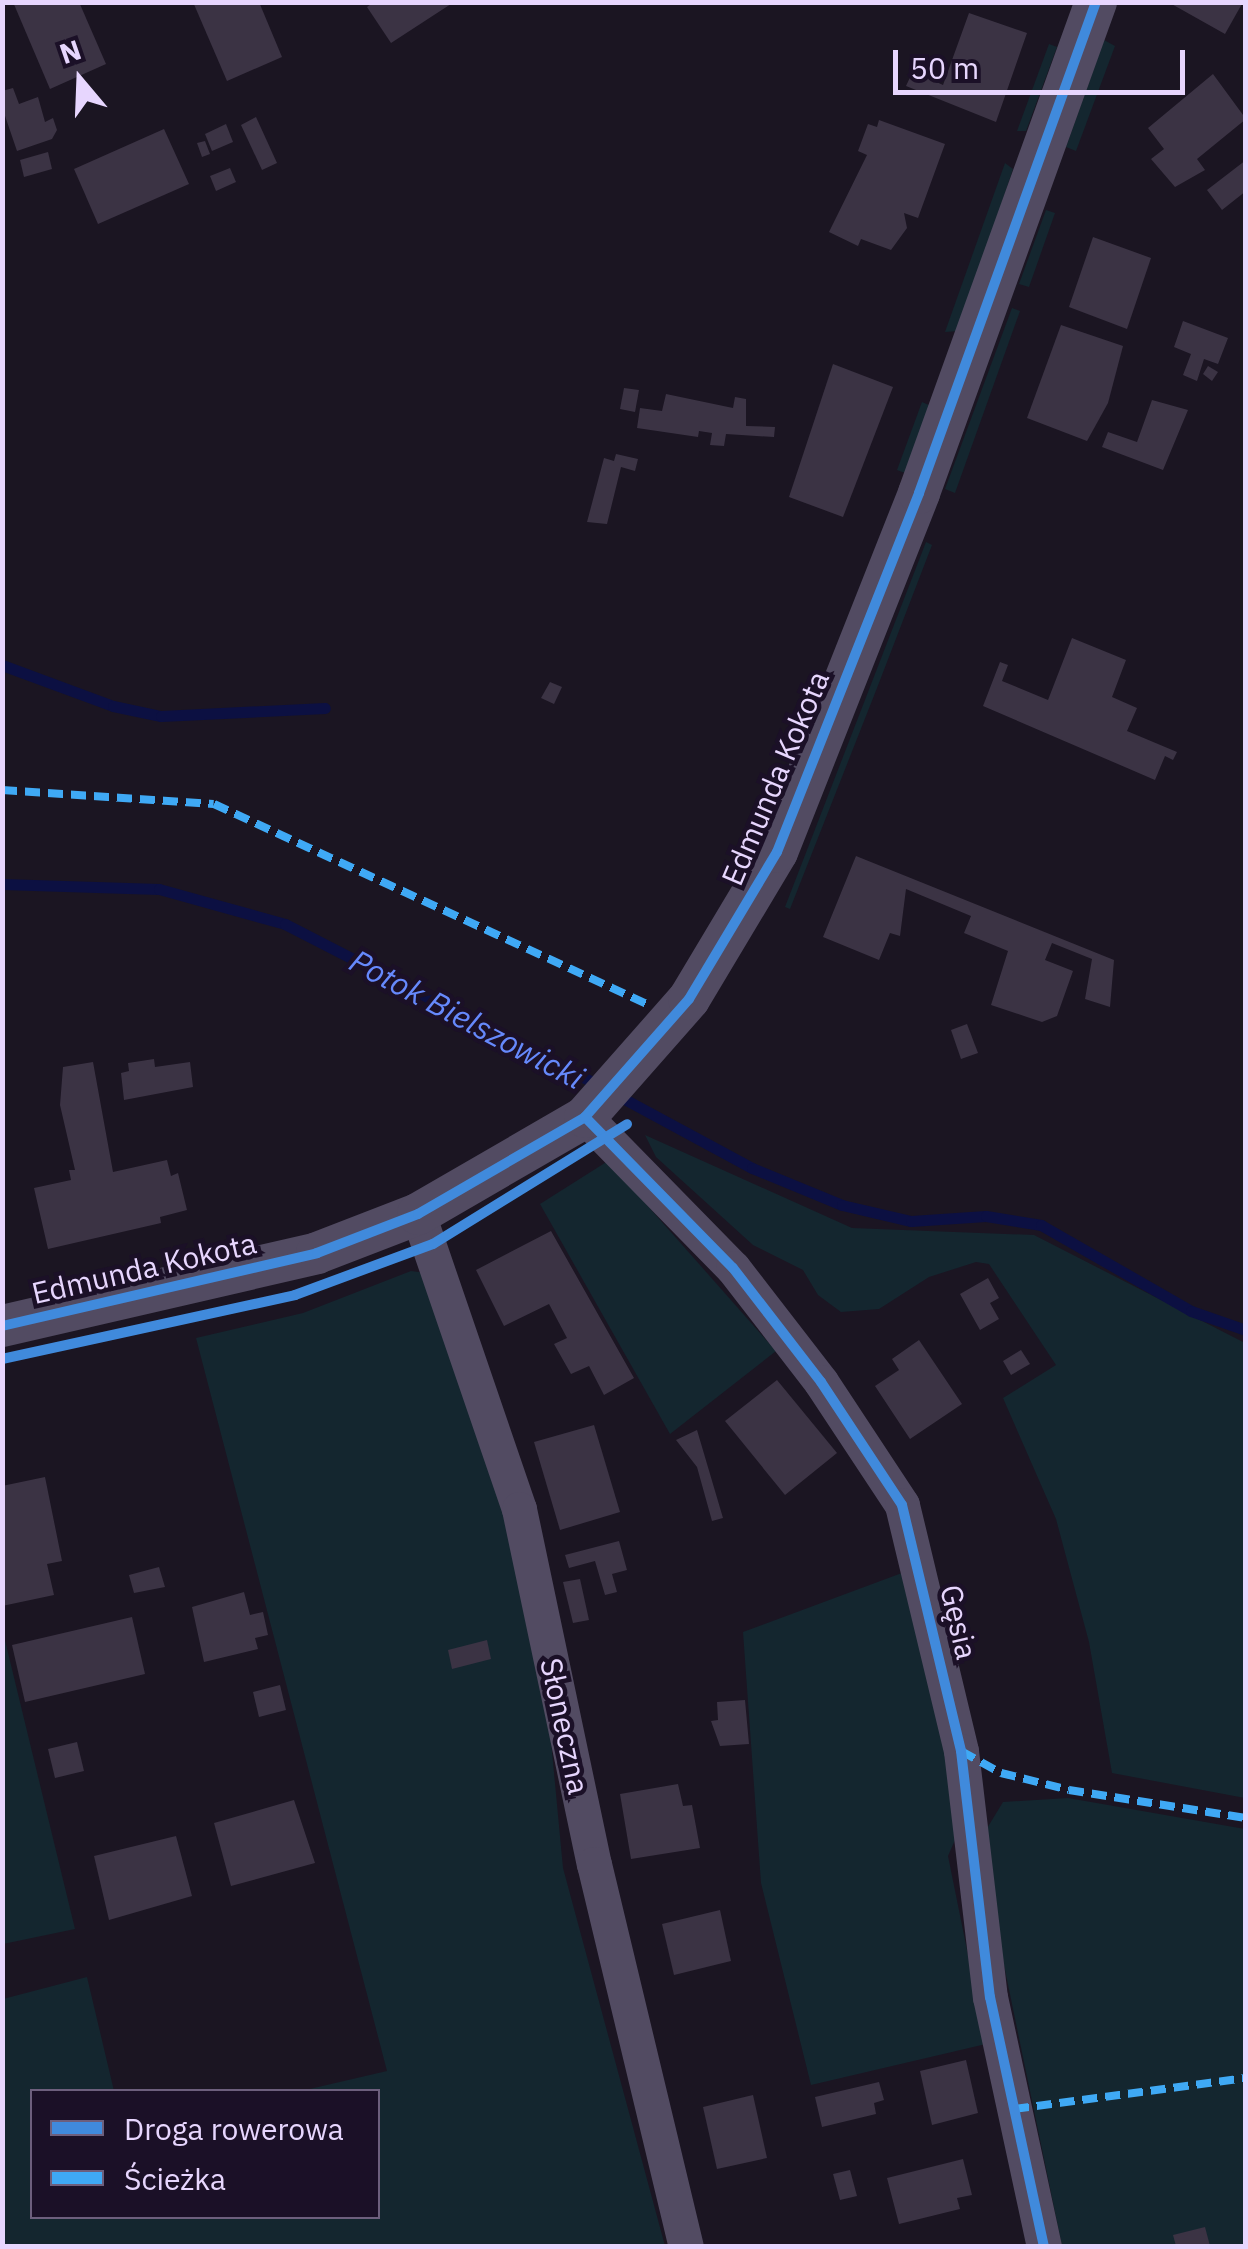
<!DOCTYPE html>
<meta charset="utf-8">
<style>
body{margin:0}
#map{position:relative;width:1248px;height:2249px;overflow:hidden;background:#1b1522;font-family:"IBM Plex Sans",sans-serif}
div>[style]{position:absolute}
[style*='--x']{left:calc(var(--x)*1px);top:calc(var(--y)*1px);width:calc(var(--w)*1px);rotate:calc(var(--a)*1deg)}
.green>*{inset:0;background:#14262f}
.stream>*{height:11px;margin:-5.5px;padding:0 5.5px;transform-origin:5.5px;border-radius:5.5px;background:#0c1042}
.building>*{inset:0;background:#3b3344}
.minor>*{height:35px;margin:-17.5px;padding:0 17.5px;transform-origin:17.5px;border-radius:17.5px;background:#524b62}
.tertiary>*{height:42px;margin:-21px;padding:0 21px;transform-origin:21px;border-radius:21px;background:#524b62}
.quiet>*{height:8px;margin-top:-4px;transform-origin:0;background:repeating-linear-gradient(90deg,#3fa9f5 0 15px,transparent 0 23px)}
.cycleway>*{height:10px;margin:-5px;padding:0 5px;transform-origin:5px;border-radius:5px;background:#408adc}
span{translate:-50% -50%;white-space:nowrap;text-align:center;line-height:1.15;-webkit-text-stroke:9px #1b1027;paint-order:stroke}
.street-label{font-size:30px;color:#e7d6fe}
.water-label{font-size:32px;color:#6689fc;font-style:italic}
.frame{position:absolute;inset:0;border:5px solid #e7d6fe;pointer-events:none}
.legend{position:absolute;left:30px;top:2089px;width:350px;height:130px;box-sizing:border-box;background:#1b1027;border:2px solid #6d5f7d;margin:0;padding:12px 18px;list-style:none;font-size:30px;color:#e7d6fe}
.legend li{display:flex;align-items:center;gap:20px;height:50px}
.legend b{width:50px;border:2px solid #6d5f7d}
.north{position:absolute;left:30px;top:30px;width:100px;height:100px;-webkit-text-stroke:8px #1b1027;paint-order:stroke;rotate:341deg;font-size:28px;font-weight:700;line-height:40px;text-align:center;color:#e7d6fe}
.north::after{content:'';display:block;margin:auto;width:35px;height:45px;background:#e7d6fe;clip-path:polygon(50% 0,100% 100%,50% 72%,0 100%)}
.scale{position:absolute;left:893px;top:50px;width:292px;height:45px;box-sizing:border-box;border:5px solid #e7d6fe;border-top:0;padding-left:12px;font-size:30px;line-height:35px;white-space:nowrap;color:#e7d6fe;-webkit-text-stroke:8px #1b1027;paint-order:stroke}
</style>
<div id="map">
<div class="green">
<i style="clip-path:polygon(1104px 40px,1115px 46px,1076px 151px,1066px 147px)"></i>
<i style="clip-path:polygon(1049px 44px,1057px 47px,1026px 131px,1017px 131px)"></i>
<i style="clip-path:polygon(1005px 163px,1013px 169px,959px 331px,945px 332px)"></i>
<i style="clip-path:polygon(1046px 210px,1055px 213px,1029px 287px,1019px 284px)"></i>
<i style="clip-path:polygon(1012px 308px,1020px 311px,955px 493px,945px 489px)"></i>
<i style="clip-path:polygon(922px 402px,931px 406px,905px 473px,897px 470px)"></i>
<i style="clip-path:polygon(926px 542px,932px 545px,877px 688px,790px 909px,785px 907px)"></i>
<i style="clip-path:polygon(645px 1135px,852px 1228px,1034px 1235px,1245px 1343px,1245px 1798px,1112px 1773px,1089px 1642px,1056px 1519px,1003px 1398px,1056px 1365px,989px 1264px,976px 1262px,929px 1277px,879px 1309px,841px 1312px,818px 1295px,803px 1270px,753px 1245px,656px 1157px)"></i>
<i style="clip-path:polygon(608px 1161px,776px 1351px,670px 1434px,540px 1204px)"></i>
<i style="clip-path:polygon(411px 1271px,426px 1273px,510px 1512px,549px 1720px,563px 1868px,665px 2246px,3px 2246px,3px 1999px,87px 1977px,114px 2091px,32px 2092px,32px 2216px,378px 2216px,378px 2092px,301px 2091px,387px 2071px,196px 1338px,303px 1313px)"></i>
<i style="clip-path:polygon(910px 1570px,948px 1752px,955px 1840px,948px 1856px,986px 2044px,811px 2085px,761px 1883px,743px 1632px)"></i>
<i style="clip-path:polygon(2px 1628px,75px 1929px,3px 1944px,2px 1944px)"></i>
<i style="clip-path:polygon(1068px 1798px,1245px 1829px,1245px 2246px,1062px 2246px,992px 1907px,986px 1830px,1003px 1802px)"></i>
</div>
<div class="stream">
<i style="--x:2;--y:665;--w:118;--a:20.3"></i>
<i style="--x:113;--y:706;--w:49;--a:11.8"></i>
<i style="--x:161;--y:716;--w:164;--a:-2.8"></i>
<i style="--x:2;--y:884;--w:157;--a:1.8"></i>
<i style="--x:159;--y:889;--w:131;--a:15.5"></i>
<i style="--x:285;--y:924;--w:352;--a:27.2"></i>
<i style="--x:615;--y:1094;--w:156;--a:28.4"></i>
<i style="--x:752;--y:1168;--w:97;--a:22.3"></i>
<i style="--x:842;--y:1205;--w:71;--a:13.1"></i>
<i style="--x:911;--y:1221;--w:75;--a:-3.8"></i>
<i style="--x:986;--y:1216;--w:56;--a:9.3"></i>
<i style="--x:1041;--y:1225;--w:173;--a:29.8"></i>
<i style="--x:1191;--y:1311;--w:58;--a:19.1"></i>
</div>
<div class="building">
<i style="clip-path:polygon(13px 2px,79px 2px,106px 64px,50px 89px)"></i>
<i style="clip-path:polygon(193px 2px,259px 2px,282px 57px,227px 81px)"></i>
<i style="clip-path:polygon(374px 2px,454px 2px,391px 43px,367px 7px)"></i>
<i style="clip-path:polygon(1168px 2px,1243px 2px,1225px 34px)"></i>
<i style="clip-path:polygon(969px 13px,1027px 33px,996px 122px,906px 86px,913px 71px,943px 85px)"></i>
<i style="clip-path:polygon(1213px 74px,1246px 119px,1197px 159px,1205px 170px,1175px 187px,1151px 159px,1164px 149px,1148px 128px)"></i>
<i style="clip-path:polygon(13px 88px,19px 104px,38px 97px,45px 122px,53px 118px,57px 130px,52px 139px,17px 151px,2px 107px,2px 91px)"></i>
<i style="clip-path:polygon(256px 117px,277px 163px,262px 170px,241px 125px)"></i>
<i style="clip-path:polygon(879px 120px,945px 144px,918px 218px,904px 213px,907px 228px,891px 250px,861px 239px,858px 246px,829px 232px,867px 155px,858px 151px,868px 124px,877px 127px)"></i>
<i style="clip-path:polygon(226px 124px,233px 142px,212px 151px,205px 134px)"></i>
<i style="clip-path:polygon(164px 129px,189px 184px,98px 224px,74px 169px)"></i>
<i style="clip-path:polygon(205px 141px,210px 154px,202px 157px,197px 143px)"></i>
<i style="clip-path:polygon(48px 152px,52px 169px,24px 177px,20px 160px)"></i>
<i style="clip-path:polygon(1246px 160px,1246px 191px,1222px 210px,1207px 190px)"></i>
<i style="clip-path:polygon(230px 168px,236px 182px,216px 191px,210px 176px)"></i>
<i style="clip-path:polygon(1093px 237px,1151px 258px,1127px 329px,1069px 307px)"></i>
<i style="clip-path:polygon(1183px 321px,1228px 338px,1218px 364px,1204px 359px,1197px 381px,1183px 375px,1191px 354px,1174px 347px)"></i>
<i style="clip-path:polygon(1061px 325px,1123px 346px,1108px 403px,1087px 441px,1027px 418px)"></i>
<i style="clip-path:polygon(833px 364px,893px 387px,843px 517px,789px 497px)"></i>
<i style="clip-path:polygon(1208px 366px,1218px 372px,1212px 381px,1203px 374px)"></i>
<i style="clip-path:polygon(624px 388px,639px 390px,635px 412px,620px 409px)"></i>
<i style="clip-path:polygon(666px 394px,733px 408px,735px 397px,746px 399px,746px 426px,775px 427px,774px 437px,726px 434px,724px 446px,710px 445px,712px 433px,699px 431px,698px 437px,637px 428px,640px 408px,662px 411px)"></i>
<i style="clip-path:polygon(1152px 400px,1188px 410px,1163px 470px,1102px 447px,1108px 432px,1137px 442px)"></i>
<i style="clip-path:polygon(616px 454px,638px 459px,635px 471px,621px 467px,607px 524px,587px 522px,604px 458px,614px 461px)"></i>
<i style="clip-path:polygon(1072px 638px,1126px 660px,1112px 697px,1137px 708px,1127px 731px,1177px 752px,1173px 760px,1165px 756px,1155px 780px,983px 706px,1000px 662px,1008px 665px,1002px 681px,1048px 700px)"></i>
<i style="clip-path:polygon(550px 682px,562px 687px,554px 704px,541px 698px)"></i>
<i style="clip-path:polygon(856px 856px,1114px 960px,1110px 1007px,1085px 999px,1092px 959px,1052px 943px,1045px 960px,1073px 971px,1057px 1016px,1042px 1022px,991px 1005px,1008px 951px,964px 933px,971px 916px,906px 889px,900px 936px,890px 933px,879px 960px,823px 937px)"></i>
<i style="clip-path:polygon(967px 1024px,978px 1053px,961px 1059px,951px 1030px)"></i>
<i style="clip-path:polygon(154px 1059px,155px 1067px,190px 1062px,193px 1087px,124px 1100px,121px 1073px,129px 1071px,128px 1063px)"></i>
<i style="clip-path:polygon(93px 1062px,113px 1172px,167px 1160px,171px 1176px,178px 1173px,187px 1210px,160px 1217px,161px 1223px,48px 1249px,34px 1188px,71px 1180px,69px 1170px,75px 1170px,60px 1105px,63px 1067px)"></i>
<i style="clip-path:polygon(551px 1231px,634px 1378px,604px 1395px,589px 1366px,571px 1374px,554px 1344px,567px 1338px,549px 1304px,504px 1326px,476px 1270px)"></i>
<i style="clip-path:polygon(988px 1278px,999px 1298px,990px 1303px,999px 1319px,980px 1330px,960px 1294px)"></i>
<i style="clip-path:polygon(919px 1340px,962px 1404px,910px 1439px,875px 1386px,899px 1370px,892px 1359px)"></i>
<i style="clip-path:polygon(1021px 1350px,1030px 1364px,1011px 1375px,1003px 1361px)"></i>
<i style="clip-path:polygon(777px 1380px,837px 1453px,785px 1495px,725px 1421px)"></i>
<i style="clip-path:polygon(594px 1425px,620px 1512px,560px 1530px,534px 1442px)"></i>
<i style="clip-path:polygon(697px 1430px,723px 1518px,712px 1521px,697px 1467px,676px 1440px)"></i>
<i style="clip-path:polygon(45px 1477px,62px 1561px,47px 1564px,54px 1595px,2px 1606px,2px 1486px)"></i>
<i style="clip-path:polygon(619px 1541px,627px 1570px,612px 1574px,617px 1592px,605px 1595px,595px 1561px,569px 1568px,565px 1555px)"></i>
<i style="clip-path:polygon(159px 1567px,165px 1587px,134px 1593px,129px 1575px)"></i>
<i style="clip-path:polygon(580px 1579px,589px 1620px,573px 1623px,563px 1582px)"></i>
<i style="clip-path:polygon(244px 1592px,250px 1615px,263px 1612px,268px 1635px,255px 1638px,258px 1649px,204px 1662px,192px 1607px)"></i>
<i style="clip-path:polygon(132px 1617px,145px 1674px,25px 1702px,12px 1645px)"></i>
<i style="clip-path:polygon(487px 1640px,491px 1659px,452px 1669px,448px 1650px)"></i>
<i style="clip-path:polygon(280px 1685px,286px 1710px,259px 1717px,253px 1692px)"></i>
<i style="clip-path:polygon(745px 1700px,749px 1744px,720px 1746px,711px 1721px,718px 1720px,717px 1702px)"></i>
<i style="clip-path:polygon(77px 1742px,84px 1771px,55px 1778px,48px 1749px)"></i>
<i style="clip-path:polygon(678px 1784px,683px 1806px,692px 1805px,700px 1848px,631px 1859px,620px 1794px)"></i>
<i style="clip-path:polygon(294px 1800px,315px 1863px,231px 1886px,214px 1823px)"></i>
<i style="clip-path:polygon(176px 1836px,192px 1896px,109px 1920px,94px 1856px)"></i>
<i style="clip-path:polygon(720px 1910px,731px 1961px,674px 1975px,662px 1924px)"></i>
<i style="clip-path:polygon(966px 2060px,978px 2113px,932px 2125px,920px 2071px)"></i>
<i style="clip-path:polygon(879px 2082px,884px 2100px,874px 2103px,876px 2114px,822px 2127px,815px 2097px)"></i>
<i style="clip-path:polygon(753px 2095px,767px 2158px,717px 2169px,703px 2107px)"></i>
<i style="clip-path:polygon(963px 2159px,972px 2195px,957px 2198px,960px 2209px,899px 2224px,887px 2178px)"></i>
<i style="clip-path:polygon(850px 2170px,857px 2196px,840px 2200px,833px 2174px)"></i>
<i style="clip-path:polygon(1205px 2227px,1210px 2246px,1176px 2246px,1173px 2235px)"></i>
</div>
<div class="minor">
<i style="--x:585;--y:1117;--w:211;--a:45.6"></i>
<i style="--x:733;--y:1268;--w:144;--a:52.3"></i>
<i style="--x:821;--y:1382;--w:147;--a:56.6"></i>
<i style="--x:902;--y:1505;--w:253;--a:76.5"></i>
<i style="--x:961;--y:1751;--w:248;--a:83.3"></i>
<i style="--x:990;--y:1997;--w:255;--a:77.8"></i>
<i style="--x:418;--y:1214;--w:312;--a:71.1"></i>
<i style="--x:519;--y:1509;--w:363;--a:78.1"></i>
<i style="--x:594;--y:1864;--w:393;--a:76.5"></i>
</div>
<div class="tertiary">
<i style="--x:2;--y:1326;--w:323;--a:-13"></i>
<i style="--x:317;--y:1253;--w:108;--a:-21.1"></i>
<i style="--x:418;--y:1214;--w:193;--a:-30.1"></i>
<i style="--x:585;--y:1117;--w:157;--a:-48.6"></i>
<i style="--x:689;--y:999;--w:171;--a:-59.1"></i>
<i style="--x:777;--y:852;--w:386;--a:-68.4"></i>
<i style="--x:919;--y:493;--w:522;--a:-70.18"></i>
</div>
<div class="quiet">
<i style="--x:2;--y:790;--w:212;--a:3.8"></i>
<i style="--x:214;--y:804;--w:477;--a:24.8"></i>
<i style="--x:961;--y:1751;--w:46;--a:28.8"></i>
<i style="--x:1001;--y:1773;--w:70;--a:14"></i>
<i style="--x:1069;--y:1790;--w:179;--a:9"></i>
<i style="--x:1014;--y:2109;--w:234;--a:-7.6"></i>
</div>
<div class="cycleway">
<i style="--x:585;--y:1117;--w:211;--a:45.6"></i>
<i style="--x:733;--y:1268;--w:144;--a:52.3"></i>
<i style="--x:821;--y:1382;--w:147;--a:56.6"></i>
<i style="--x:902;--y:1505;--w:253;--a:76.5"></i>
<i style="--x:961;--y:1751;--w:248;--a:83.3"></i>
<i style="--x:990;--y:1997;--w:255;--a:77.8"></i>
<i style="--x:2;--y:1326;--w:323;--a:-13"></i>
<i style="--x:317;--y:1253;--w:108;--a:-21.1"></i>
<i style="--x:418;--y:1214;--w:193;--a:-30.1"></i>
<i style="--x:585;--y:1117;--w:157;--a:-48.6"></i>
<i style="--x:689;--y:999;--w:171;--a:-59.1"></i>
<i style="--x:777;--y:852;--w:386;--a:-68.4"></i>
<i style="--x:919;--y:493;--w:522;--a:-70.18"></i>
<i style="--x:2;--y:1359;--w:300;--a:-12.3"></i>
<i style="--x:295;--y:1295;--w:147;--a:-20.3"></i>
<i style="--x:433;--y:1244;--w:228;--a:-31.7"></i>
</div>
<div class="street-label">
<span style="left:775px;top:778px;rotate:-67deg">Edmunda Kokota</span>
<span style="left:144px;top:1268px;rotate:-13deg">Edmunda Kokota</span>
<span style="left:959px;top:1622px;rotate:77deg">Gęsia</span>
<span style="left:565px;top:1726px;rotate:78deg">Słoneczna</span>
</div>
<div class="water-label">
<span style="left:467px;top:1019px;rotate:28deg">Potok Bielszowicki</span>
</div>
<div class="frame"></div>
<ul class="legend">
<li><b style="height:12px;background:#408adc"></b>Droga rowerowa</li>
<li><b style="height:12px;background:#3fa9f5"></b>Ścieżka</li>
</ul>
<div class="north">N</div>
<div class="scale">50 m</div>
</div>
